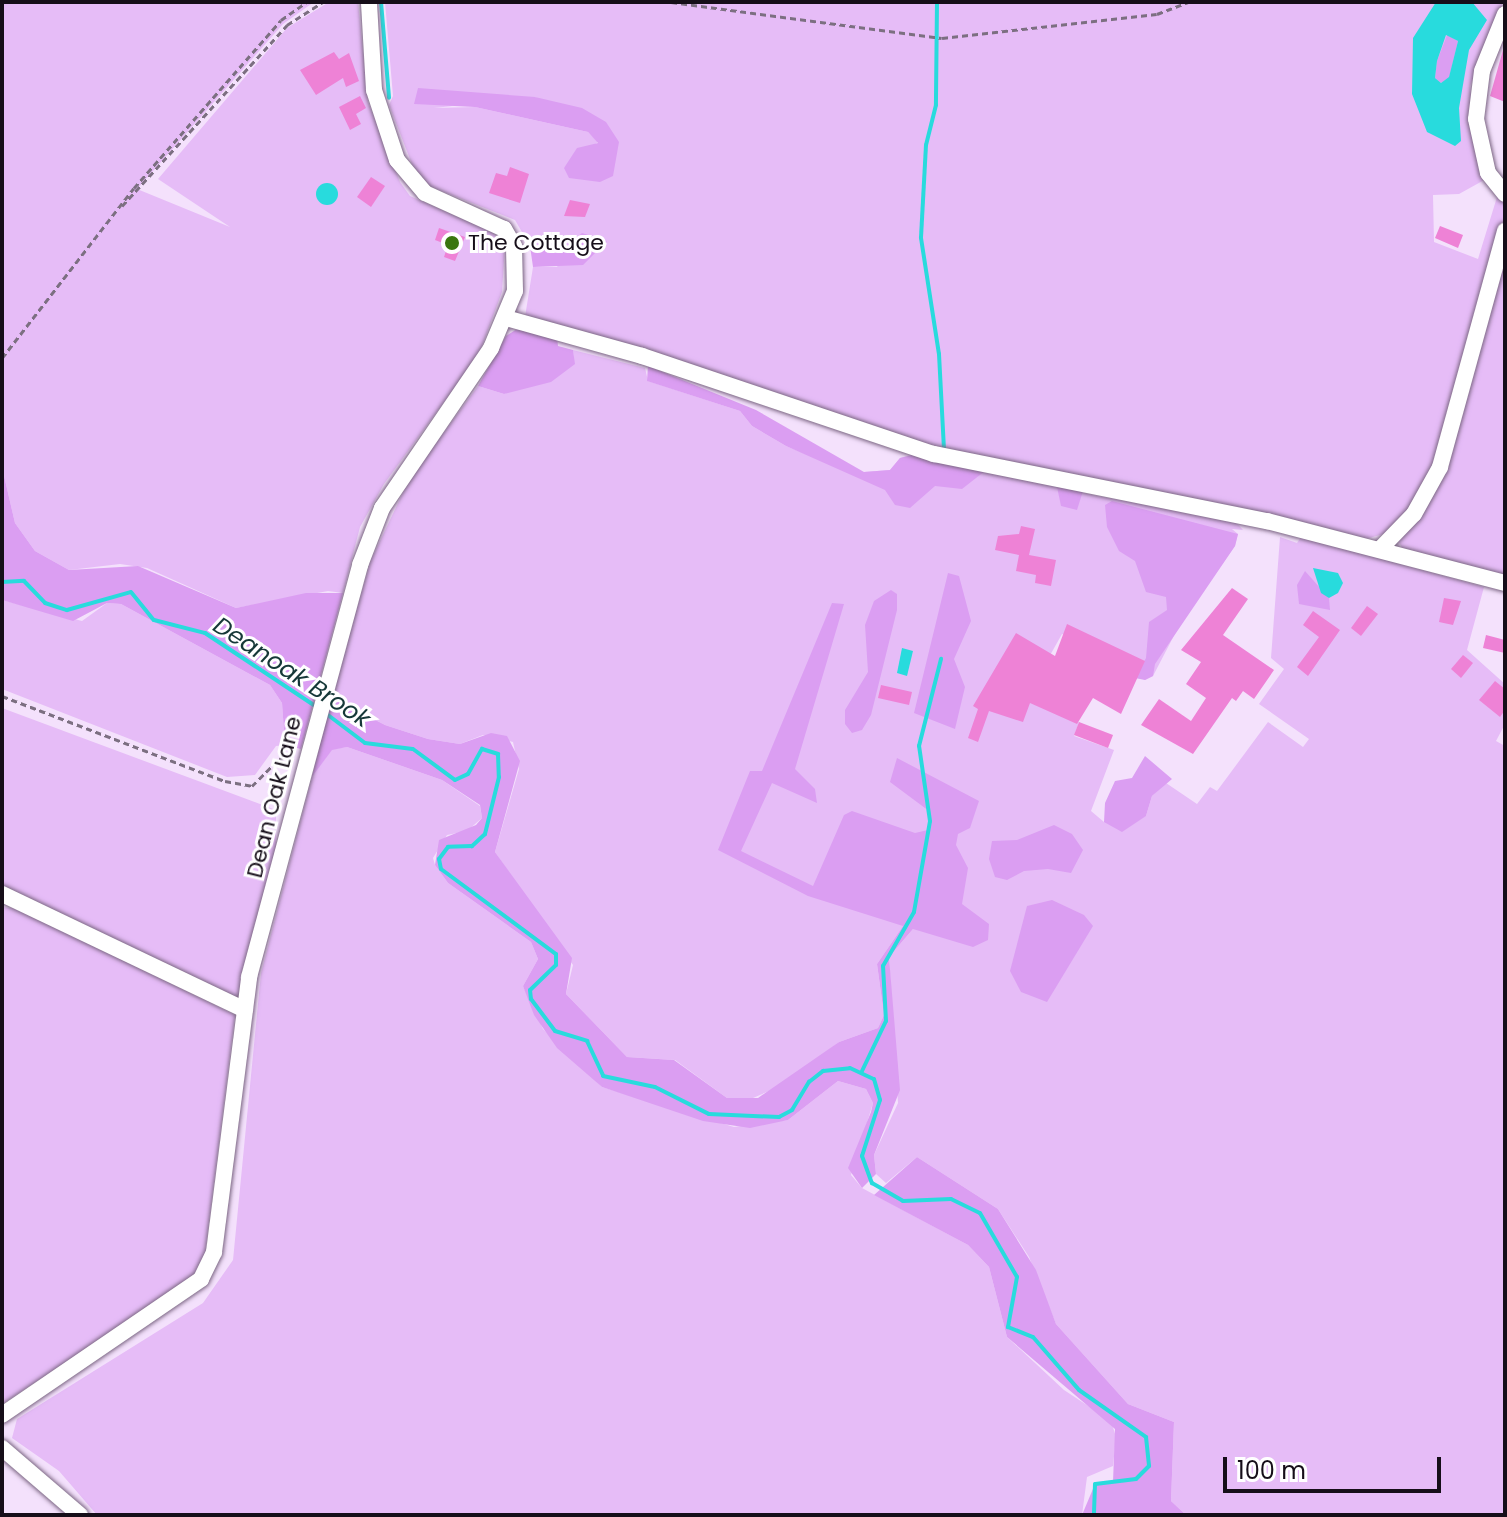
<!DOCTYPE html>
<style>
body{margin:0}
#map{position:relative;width:1507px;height:1517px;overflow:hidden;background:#f4e1fc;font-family:Poppins,sans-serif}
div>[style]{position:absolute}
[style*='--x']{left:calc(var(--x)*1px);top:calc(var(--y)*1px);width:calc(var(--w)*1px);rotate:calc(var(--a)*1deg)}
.green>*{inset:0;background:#e6bcf7}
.forest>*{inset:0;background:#db9ef2}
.water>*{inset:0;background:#28dbdd}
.round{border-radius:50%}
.stream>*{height:4px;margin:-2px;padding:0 2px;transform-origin:2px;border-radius:2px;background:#28dbdd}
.building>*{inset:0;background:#ee82d6}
.path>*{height:3px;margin-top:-1.5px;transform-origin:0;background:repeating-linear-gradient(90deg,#7c6f81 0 6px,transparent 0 10px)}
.roads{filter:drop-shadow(0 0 2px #7b6683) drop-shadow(0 0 2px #7b6683)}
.minor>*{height:16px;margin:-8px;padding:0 8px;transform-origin:8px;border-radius:8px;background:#fff}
.dots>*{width:22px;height:22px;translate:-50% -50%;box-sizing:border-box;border:4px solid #fff;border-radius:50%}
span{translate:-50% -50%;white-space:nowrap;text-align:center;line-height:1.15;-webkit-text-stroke:6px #fff;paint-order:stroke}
.poi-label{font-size:22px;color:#160e19}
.left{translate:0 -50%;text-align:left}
.street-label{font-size:22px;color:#160e19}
.water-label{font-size:24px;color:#163838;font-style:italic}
.frame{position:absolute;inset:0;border:4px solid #160e19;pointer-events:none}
.scale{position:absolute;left:1223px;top:1457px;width:218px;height:36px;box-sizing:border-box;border:4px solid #160e19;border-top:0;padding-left:10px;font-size:24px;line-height:28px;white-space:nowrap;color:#160e19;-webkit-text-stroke:6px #fff;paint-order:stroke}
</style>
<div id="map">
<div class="green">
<i style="clip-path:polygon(2px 2px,314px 2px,283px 24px,137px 189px,230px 227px,158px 179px,287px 28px,329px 2px,358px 2px,368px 102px,400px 182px,410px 196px,492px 232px,505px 244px,502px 292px,479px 354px,384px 484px,360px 527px,343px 593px,328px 591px,236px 608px,147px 568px,120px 564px,69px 570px,35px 551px,15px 523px,2px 467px)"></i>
<i style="clip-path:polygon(evenodd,385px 2px,1503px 2px,1470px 86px,1475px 141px,1486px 179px,1459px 194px,1433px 195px,1434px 242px,1478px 259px,1497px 197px,1505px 204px,1505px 217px,1431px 475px,1413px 507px,1390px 532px,1366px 539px,947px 452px,525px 317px,533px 267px,557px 267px,570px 244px,560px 251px,530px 246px,515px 220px,429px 186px,415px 172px,389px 105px,393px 96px,385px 2px,535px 97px,618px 142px,564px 168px,598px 142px,588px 132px,475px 107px,434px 108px,535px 97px)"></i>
<i style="clip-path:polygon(1505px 243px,1505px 577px,1402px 548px,1399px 542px,1415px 520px)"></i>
<i style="clip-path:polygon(573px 350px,645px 368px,648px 381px,740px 411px,752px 426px,786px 446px,862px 477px,864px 472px,890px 470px,900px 458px,916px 454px,1097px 496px,1235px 521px,1243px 530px,1232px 529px,1238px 534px,1235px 546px,1180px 624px,1153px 676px,1145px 680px,1062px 634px,1044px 666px,1068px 716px,1079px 722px,1074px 736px,1114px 750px,1091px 811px,1104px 822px,1146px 816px,1152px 796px,1166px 783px,1197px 804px,1210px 787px,1217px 791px,1268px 722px,1303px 747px,1309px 739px,1259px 704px,1284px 669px,1271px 658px,1280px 537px,1297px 543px,1301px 537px,1484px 587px,1467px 650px,1505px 684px,1505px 724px,1496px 741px,1505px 746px,1505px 1515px,1186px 1515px,1171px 1501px,1174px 1422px,1128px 1404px,1056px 1324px,1029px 1257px,998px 1209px,917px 1157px,886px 1183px,876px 1174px,874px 1155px,898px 1103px,889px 957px,913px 929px,903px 926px,877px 964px,884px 1015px,878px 1028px,839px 1042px,783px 1085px,746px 1101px,727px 1098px,675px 1060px,627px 1057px,566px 994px,573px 965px,495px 852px,519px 769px,513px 742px,483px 735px,460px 744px,428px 739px,385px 725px,331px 697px,371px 560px,409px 480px,478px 386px,504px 394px,574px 364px)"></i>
<i style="clip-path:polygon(2px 600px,82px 621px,107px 603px,121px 604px,270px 685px,282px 703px,285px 745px,276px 746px,255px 775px,227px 777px,2px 689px)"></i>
<i style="clip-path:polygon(2px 708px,276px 810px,276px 856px,238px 998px,2px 886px)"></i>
<i style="clip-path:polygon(347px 747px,442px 780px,480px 806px,482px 818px,467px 831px,447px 835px,433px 858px,435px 865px,448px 883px,531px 942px,538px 959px,523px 986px,543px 1029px,602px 1087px,734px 1127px,788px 1120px,838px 1081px,866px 1089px,873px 1103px,851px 1175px,862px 1188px,968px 1245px,989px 1267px,1007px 1337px,1064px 1390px,1111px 1421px,1116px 1437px,1113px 1466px,1087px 1477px,1082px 1515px,97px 1515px,59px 1471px,12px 1438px,17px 1419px,203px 1303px,233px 1260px,261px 973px,312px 777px,332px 749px)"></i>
<i style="clip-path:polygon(2px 907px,18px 909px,235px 1015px,204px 1261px,191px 1280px,2px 1404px)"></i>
</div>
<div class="forest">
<i style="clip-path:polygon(1447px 35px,1458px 41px,1449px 78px,1441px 83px,1435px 78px,1437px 61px)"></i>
<i style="clip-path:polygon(418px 88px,535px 97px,582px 108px,606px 122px,619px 142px,613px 176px,600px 182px,569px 178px,564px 168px,577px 148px,598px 143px,588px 132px,475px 107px,414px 104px)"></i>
<i style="clip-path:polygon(582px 233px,607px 241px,583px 265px,533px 267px,530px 246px,560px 251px)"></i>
<i style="clip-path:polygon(517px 329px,557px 337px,558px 346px,573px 350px,575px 364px,551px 382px,504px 394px,478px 386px,506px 336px)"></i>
<i style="clip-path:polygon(648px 366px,756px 410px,864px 472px,890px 470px,900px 458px,916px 454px,985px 471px,962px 489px,935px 486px,910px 508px,895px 505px,885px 490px,786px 446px,752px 426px,740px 411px,647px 381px)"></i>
<i style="clip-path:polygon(2px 467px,15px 523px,35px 551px,69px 570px,138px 566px,236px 608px,306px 593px,343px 593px,301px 749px,285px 745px,282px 703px,270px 685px,121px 604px,107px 603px,73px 621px,2px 600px)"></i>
<i style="clip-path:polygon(1056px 482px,1083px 491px,1077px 510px,1061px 506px)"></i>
<i style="clip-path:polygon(1112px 501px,1238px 534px,1235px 546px,1155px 664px,1153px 676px,1145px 680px,1135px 678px,1146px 658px,1149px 622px,1167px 610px,1166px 597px,1146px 592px,1135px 561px,1119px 551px,1107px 527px,1105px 505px)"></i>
<i style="clip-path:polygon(1305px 571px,1329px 598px,1330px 610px,1299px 604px,1297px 585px)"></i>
<i style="clip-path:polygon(948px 573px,959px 576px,971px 621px,954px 659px,965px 687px,955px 729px,914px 713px)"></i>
<i style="clip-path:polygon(891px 590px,897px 594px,897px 610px,871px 715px,862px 730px,852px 733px,845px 724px,845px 710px,868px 672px,865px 625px,874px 601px)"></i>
<i style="clip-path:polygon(832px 603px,844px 604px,795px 769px,815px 789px,817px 803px,772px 783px,741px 851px,813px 886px,844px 815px,852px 811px,915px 833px,928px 830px,929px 811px,890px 782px,897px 758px,979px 801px,970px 828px,958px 834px,956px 845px,968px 868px,962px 904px,989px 924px,988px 940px,973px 947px,913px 929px,889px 957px,900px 1090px,874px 1155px,876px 1174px,862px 1188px,848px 1168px,871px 1112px,873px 1103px,866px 1089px,838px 1081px,788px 1120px,750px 1128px,703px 1121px,602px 1087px,557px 1048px,534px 1015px,523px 986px,538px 959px,531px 942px,448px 883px,435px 865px,439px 840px,476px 825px,482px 818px,480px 805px,442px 780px,347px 747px,332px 750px,312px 777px,331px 697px,385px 725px,428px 739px,460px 744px,491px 733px,507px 736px,520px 761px,495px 852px,572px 958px,566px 994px,627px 1057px,674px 1060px,727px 1098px,758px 1098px,839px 1042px,878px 1028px,884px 1015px,877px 964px,903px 926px,808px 896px,718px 850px,750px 771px,762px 771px)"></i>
<i style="clip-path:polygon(1145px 756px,1172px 779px,1152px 796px,1146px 816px,1122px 832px,1104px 822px,1105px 803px,1115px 781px,1132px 778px)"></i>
<i style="clip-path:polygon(1054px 825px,1072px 834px,1083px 850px,1071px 873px,1048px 869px,1024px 871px,1007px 880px,995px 877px,989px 859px,992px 841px,1017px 840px)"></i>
<i style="clip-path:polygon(1052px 900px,1084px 915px,1093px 926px,1047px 1002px,1021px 992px,1010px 971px,1027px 906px)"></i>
<i style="clip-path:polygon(917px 1157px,998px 1209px,1036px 1270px,1056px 1324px,1128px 1404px,1174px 1422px,1171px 1501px,1186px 1515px,1082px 1515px,1095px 1484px,1113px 1482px,1115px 1429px,1007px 1337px,989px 1267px,968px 1245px,874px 1195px)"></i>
</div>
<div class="water">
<i style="clip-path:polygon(evenodd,1436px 2px,1472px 2px,1487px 20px,1469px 50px,1459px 108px,1461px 141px,1455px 146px,1427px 132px,1412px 94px,1413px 38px,1436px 2px,1446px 35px,1458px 41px,1449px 77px,1441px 83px,1435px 78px,1437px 61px,1446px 35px)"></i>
<i class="round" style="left:316px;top:183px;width:22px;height:22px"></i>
<i style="clip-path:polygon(1313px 568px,1338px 573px,1343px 583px,1338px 593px,1329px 598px,1321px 593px)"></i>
<i style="clip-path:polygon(902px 648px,913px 651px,907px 676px,897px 673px)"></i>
</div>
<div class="stream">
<i style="--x:381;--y:2;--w:96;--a:85.2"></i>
<i style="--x:937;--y:2;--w:103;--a:90.6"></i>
<i style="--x:936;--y:105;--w:41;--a:104"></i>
<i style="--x:926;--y:145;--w:93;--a:93.1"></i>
<i style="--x:921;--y:238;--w:117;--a:81.2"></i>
<i style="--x:939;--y:354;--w:94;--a:87"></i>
<i style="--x:2;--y:582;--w:22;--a:-3"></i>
<i style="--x:24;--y:581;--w:30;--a:46"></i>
<i style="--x:45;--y:603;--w:23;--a:18"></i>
<i style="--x:67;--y:610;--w:66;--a:-15.7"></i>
<i style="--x:131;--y:592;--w:36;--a:51"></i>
<i style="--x:154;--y:620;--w:53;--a:14.3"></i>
<i style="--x:205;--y:633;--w:134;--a:33.5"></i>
<i style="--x:324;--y:712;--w:51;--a:37.1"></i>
<i style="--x:365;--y:743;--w:48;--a:7.1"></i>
<i style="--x:413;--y:749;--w:52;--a:36.4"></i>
<i style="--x:455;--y:780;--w:14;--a:-25"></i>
<i style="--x:468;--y:774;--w:29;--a:-61"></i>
<i style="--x:482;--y:749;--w:17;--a:17"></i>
<i style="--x:498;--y:754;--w:23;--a:88"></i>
<i style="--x:499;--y:777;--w:59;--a:103.8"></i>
<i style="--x:485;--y:834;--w:18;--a:137"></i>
<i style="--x:472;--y:846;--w:24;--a:178"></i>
<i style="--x:448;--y:847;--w:15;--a:127"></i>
<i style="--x:439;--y:859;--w:10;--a:79"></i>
<i style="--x:441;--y:869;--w:143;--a:36.5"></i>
<i style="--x:556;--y:954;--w:11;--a:90"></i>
<i style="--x:556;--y:965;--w:36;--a:136"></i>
<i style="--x:530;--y:990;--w:9;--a:84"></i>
<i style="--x:531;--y:999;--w:40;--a:53"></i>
<i style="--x:555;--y:1031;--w:34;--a:17"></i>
<i style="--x:587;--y:1041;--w:38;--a:65"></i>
<i style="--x:603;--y:1076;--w:53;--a:11.9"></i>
<i style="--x:655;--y:1087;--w:60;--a:26.6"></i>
<i style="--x:709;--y:1114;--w:70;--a:2.5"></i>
<i style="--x:779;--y:1117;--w:15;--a:-28"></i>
<i style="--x:792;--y:1110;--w:33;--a:-59"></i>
<i style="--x:809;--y:1082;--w:18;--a:-38"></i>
<i style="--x:823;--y:1071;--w:27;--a:-6"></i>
<i style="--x:850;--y:1068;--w:26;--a:25"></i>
<i style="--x:874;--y:1079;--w:22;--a:74"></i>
<i style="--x:880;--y:1100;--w:59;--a:107.8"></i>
<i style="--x:862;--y:1156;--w:29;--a:70"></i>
<i style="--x:872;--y:1183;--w:36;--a:30"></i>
<i style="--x:903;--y:1201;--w:48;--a:-2.4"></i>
<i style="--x:951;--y:1199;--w:32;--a:26"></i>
<i style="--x:980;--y:1213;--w:74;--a:60"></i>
<i style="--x:1017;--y:1277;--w:51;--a:100.2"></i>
<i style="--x:1008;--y:1327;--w:27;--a:22"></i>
<i style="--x:1033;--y:1337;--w:70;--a:49"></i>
<i style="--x:1079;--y:1390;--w:82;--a:35"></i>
<i style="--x:1146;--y:1437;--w:29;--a:84"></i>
<i style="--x:1149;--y:1466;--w:18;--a:135"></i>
<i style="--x:1136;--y:1479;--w:41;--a:173"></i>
<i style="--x:1095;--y:1484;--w:31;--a:92"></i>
<i style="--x:862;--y:1071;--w:55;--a:-64.4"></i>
<i style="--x:886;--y:1021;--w:55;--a:-93.1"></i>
<i style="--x:883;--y:966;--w:62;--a:-60.1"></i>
<i style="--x:914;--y:912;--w:92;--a:-80"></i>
<i style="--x:930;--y:821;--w:76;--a:-98.3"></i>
<i style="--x:919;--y:746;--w:90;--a:-75.8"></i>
</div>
<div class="building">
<i style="clip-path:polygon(1505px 43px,1505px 102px,1490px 96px)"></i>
<i style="clip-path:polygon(334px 52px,339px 59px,349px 53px,359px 81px,346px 87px,343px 78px,316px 95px,300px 70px)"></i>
<i style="clip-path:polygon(360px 96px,366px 108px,356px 114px,361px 124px,350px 130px,339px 107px)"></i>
<i style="clip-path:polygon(510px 167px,529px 174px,520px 203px,489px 193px,496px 173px,507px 176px)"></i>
<i style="clip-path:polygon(371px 177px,385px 186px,371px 207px,357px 197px)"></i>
<i style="clip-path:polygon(570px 200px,590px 204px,585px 217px,564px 216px)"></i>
<i style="clip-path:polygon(1440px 226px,1463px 235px,1458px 248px,1435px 238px)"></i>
<i style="clip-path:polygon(439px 228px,465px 237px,455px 261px,444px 257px,448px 245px,435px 240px)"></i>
<i style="clip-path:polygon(1021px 526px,1035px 529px,1029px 555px,1056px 560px,1051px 586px,1035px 583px,1036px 575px,1016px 571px,1019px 555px,995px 550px,998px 536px,1019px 534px)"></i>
<i style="clip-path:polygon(1232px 588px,1248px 599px,1223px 635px,1274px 670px,1254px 699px,1243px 691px,1236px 701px,1232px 698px,1193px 754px,1141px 725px,1159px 699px,1191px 721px,1206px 698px,1186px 684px,1201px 662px,1181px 650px)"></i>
<i style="clip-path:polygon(1444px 598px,1461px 601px,1453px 625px,1439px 622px)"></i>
<i style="clip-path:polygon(1367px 606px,1378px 614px,1361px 636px,1351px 628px)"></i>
<i style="clip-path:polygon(1313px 611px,1340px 630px,1308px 676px,1297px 667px,1319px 637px,1303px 625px)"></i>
<i style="clip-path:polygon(1067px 624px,1145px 661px,1121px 714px,1093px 698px,1077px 724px,1030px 703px,1023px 722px,989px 711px,978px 742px,968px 738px,978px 709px,973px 706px,1016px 633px,1055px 656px)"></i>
<i style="clip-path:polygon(1486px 635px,1505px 640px,1505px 653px,1483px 648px)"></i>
<i style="clip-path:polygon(1463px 655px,1473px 663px,1461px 678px,1451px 669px)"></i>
<i style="clip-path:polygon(1495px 681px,1505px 689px,1505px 710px,1500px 717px,1479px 700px)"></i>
<i style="clip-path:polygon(881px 685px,912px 692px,909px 705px,878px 698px)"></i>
<i style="clip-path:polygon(1079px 722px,1113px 735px,1108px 748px,1074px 735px)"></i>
</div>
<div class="path">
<i style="--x:671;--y:2;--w:273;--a:7.6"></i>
<i style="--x:942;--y:38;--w:216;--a:-6.4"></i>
<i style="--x:1157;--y:14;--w:34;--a:-21"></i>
<i style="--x:122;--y:206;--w:245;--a:-47.6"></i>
<i style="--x:287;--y:25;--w:43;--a:-32.6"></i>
<i style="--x:2;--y:358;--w:215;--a:-52.2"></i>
<i style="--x:134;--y:188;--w:223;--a:-48.8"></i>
<i style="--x:281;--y:20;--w:32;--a:-35"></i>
<i style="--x:2;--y:696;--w:239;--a:20.9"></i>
<i style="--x:225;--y:781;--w:27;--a:10"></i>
<i style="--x:252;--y:786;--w:38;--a:-45"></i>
<i style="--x:279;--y:759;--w:14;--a:-12"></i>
</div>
<div class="roads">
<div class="minor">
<i style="--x:1505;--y:14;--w:61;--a:112"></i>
<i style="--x:1482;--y:71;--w:48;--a:97.1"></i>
<i style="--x:1476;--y:119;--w:55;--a:77.5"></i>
<i style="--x:1488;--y:173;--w:27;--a:51"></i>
<i style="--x:506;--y:318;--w:141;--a:15.6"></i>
<i style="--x:642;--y:356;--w:308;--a:18.6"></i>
<i style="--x:934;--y:454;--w:340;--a:11.4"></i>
<i style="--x:1267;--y:521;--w:246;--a:14.6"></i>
<i style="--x:1381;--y:548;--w:47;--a:-45.9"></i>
<i style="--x:1414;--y:514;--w:54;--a:-61"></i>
<i style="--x:1440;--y:467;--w:245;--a:-74.6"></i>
<i style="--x:2;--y:894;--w:269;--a:25.5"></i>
<i style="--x:2;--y:1415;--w:241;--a:-34.3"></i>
<i style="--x:201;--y:1279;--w:30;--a:-64"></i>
<i style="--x:214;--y:1252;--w:277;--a:-82.7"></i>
<i style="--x:249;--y:977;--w:427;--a:-74.9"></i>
<i style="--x:360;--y:565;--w:61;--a:-68.9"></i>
<i style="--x:382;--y:508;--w:194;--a:-55.7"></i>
<i style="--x:491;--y:348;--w:62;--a:-67.2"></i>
<i style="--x:515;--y:291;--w:45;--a:-91.3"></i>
<i style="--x:514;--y:246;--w:20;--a:-120"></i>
<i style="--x:504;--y:229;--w:87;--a:-155.5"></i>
<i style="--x:425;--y:193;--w:43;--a:-130.3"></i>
<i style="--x:397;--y:160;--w:74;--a:-108.2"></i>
<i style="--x:374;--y:90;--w:88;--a:-93.3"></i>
<i style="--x:2;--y:1448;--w:103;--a:40.7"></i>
</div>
</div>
<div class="dots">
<i style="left:452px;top:243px;background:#39760f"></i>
</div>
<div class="poi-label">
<span class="left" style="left:468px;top:243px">The Cottage</span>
</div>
<div class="street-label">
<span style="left:274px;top:797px;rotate:-76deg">Dean Oak Lane</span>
</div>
<div class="water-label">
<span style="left:292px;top:672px;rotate:33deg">Deanoak Brook</span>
</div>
<div class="frame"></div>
<div class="scale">100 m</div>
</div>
